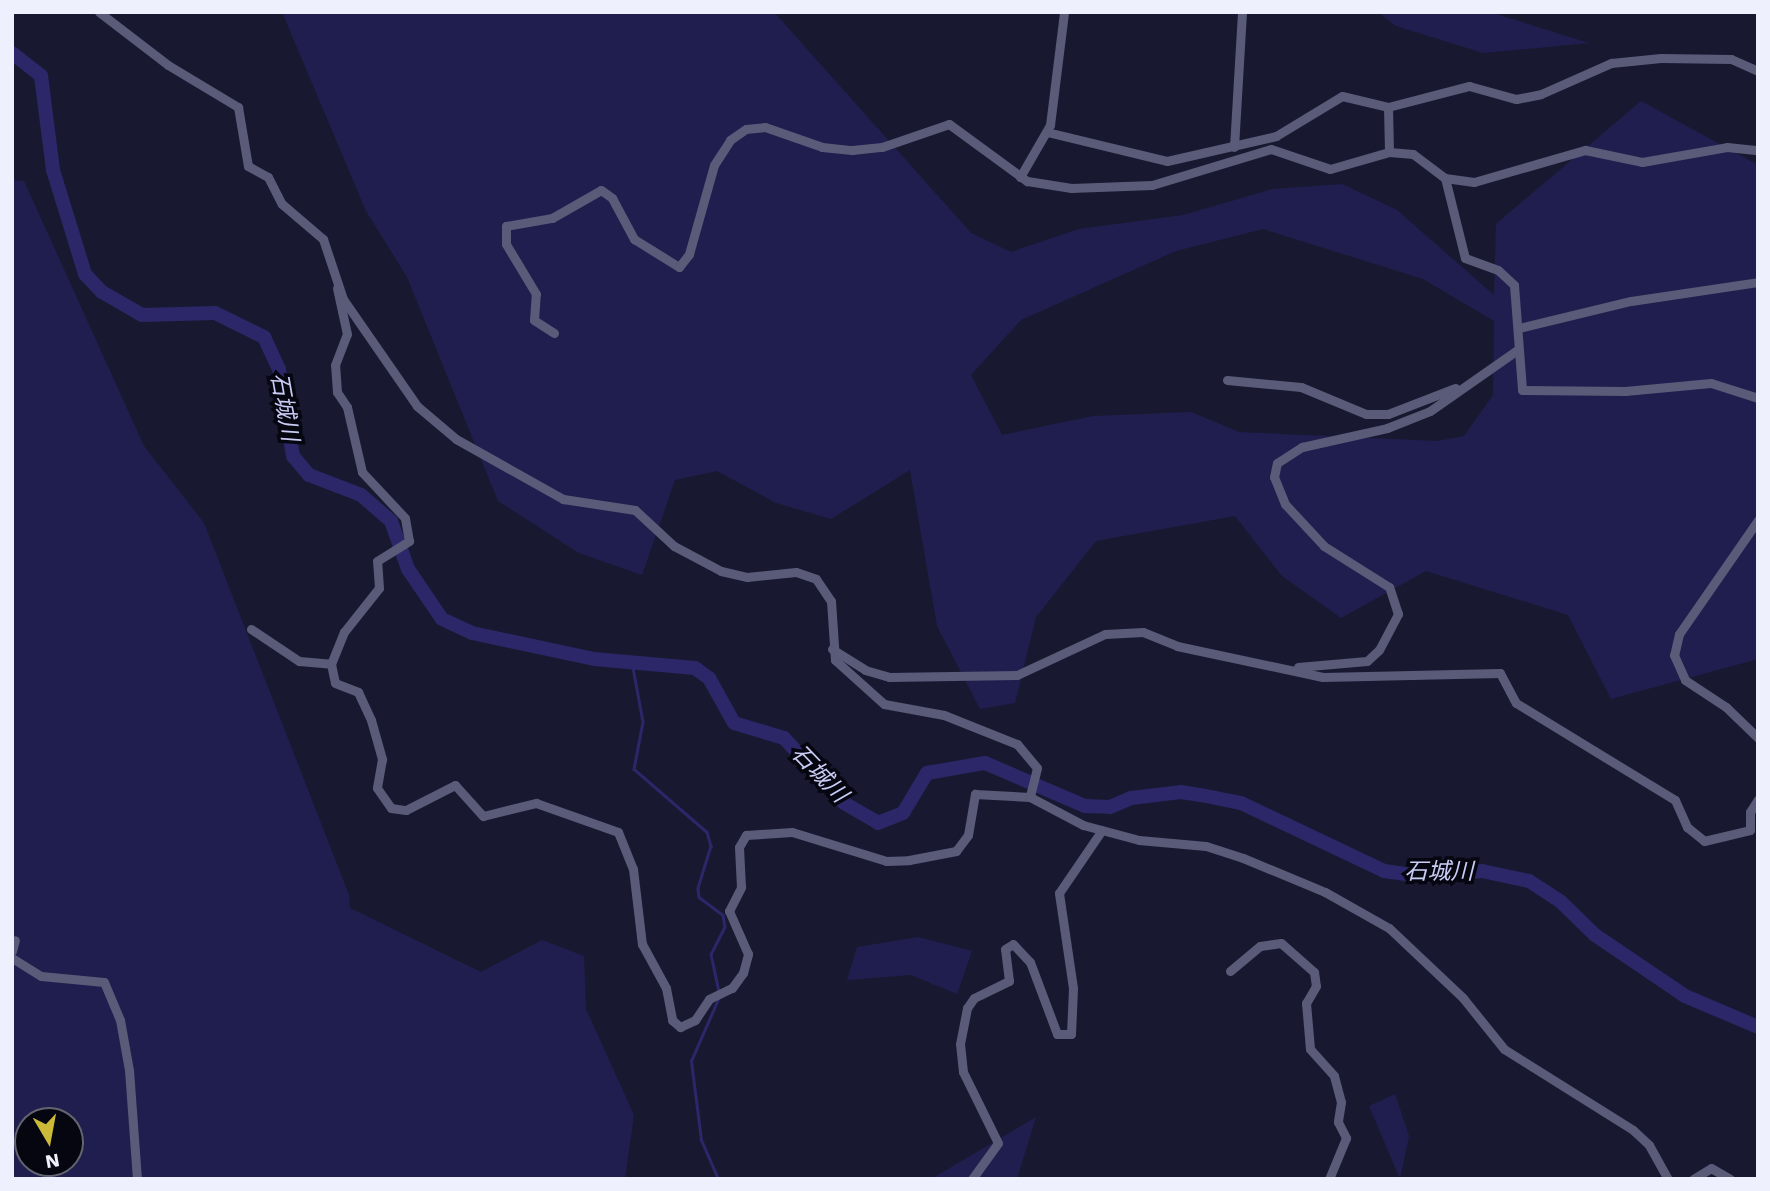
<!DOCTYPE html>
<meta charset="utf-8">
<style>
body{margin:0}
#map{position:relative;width:1770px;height:1191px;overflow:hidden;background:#181931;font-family:"Work Sans","Noto Sans JP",sans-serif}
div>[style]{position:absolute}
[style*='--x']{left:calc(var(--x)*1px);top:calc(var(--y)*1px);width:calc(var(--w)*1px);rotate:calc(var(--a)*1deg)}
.green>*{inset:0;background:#201e4e}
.stream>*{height:2.5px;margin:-1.25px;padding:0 1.25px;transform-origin:1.25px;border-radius:1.25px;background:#2b2768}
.river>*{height:14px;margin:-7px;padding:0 7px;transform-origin:7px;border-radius:7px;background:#2b2768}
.minor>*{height:9px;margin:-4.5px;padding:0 4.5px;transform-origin:4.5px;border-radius:4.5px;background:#595b78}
span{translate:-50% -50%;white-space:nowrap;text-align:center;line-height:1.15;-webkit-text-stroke:7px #05060f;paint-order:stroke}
.water-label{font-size:23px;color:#c9cdf5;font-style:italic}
.frame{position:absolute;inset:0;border:14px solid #eef0fe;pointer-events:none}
.north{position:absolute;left:14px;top:1107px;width:70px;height:70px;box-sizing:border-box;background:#05060f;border:2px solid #62646f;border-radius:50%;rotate:170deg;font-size:19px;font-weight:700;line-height:28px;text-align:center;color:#eef0fe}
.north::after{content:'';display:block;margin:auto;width:24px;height:32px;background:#ccb938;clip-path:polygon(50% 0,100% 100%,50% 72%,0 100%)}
</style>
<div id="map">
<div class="green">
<i style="clip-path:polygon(evenodd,282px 12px,774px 12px,971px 233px,1011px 252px,1079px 229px,1183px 215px,1273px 189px,1342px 184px,1397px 210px,1494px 295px,1496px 224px,1641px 101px,1758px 165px,1758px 659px,1611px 699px,1568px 615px,1426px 571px,1341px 618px,1282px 576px,1235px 516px,1096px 541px,1036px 617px,1015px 703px,980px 709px,937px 626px,910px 470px,831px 519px,776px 503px,717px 471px,675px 480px,642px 575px,579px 553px,498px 501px,407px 277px,366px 211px,282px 12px,1263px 229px,1423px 279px,1494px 321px,1493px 395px,1464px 436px,1438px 441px,1239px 432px,1191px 412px,1093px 416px,1002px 435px,971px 375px,1021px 320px,1176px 251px,1263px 229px)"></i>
<i style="clip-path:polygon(1378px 12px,1490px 12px,1589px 43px,1483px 53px,1396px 26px)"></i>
<i style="clip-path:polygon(evenodd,12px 180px,24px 181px,144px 446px,204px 523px,349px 895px,350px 908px,481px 972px,542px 940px,584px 956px,586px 1009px,634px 1115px,625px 1179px,12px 1179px,12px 180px,28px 1121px,70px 1121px,70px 1163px,28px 1163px,28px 1121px)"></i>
<i style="clip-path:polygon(918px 937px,972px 951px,957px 994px,911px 975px,847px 980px,857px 947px)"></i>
<i style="clip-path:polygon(1395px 1094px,1409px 1136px,1400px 1179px,1369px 1106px)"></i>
<i style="clip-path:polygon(1036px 1117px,1017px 1179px,931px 1179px)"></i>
</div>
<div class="stream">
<i style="--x:632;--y:662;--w:61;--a:79.6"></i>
<i style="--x:643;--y:722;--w:48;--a:100.8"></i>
<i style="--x:634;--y:769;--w:96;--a:40.8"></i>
<i style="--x:707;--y:832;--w:15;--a:74"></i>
<i style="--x:711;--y:846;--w:44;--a:107.2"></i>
<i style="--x:698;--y:888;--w:9;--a:84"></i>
<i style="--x:699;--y:897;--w:30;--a:37"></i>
<i style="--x:723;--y:915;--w:12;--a:81"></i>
<i style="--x:725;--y:927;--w:30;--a:117"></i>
<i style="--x:711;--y:954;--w:38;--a:78"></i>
<i style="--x:718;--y:1179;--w:43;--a:-113.6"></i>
<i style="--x:701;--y:1140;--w:80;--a:-97.2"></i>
<i style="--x:691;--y:1061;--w:70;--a:-66.4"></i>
</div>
<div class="river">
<i style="--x:12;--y:53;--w:37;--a:38"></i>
<i style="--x:41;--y:76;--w:95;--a:82.7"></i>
<i style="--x:53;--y:170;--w:109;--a:72.9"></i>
<i style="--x:85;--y:274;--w:25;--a:47"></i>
<i style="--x:102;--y:292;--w:46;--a:29.9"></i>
<i style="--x:142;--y:315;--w:73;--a:-1.6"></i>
<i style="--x:215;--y:313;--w:55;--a:26.1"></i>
<i style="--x:264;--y:337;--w:35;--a:65"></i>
<i style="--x:279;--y:369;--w:88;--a:80.9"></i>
<i style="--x:293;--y:456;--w:25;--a:50"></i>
<i style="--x:309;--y:475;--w:56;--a:21"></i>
<i style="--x:361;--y:495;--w:40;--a:41"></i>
<i style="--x:391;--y:521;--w:51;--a:70.5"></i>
<i style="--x:408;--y:569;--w:60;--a:55.8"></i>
<i style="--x:442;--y:619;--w:33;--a:25"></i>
<i style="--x:472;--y:633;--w:125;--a:12"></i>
<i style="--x:594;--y:659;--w:101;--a:5.1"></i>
<i style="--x:695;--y:668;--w:17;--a:36"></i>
<i style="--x:709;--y:678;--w:51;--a:60.9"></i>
<i style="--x:734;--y:723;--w:52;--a:16.7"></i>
<i style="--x:784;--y:738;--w:88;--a:47.3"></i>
<i style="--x:844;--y:803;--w:39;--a:30"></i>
<i style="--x:878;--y:823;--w:27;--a:-22"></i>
<i style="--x:903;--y:813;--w:47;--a:-59"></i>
<i style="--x:927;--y:773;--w:59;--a:-9.8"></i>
<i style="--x:985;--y:763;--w:109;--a:23.3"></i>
<i style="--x:1085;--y:806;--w:25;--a:2"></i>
<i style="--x:1110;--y:807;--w:23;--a:-23"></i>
<i style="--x:1131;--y:798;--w:50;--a:-6.8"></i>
<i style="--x:1181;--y:792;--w:20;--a:9"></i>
<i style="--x:1201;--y:795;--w:41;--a:11.3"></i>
<i style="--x:1241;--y:803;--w:158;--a:25.4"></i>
<i style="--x:1384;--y:871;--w:37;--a:8"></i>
<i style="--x:1421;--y:876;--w:61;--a:-4.7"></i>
<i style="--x:1482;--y:871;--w:48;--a:12"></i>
<i style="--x:1529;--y:881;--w:38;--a:33"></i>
<i style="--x:1561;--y:902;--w:47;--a:44.1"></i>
<i style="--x:1595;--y:935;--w:109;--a:34.1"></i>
<i style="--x:1685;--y:996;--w:79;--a:23"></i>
</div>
<div class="minor">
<i style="--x:99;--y:12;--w:87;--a:37.5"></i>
<i style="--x:168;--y:65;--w:82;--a:31"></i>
<i style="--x:238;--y:107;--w:60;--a:80.4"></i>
<i style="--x:248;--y:166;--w:23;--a:29"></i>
<i style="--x:268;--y:177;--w:30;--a:63"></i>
<i style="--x:282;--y:204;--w:54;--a:40.5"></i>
<i style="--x:323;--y:239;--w:63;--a:71.6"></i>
<i style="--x:343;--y:299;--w:130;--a:55.3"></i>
<i style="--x:417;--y:406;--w:51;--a:40.2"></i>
<i style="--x:456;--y:439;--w:123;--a:29.3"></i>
<i style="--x:563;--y:499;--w:73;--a:8.7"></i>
<i style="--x:635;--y:510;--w:53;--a:42.7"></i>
<i style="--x:674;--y:546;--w:53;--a:28"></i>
<i style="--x:721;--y:571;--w:27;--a:13"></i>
<i style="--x:747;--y:577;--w:49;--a:-5.8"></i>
<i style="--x:796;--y:572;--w:21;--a:19"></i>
<i style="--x:816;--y:579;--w:27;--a:56"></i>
<i style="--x:831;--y:601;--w:59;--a:86.1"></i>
<i style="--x:835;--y:660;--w:66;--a:41.9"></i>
<i style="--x:884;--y:704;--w:61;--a:10.4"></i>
<i style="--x:944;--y:715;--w:79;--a:21.7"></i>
<i style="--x:1017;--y:744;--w:31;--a:50"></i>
<i style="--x:1037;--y:768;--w:30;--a:104"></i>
<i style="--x:1388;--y:107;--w:45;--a:88.7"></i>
<i style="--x:1047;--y:132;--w:123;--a:13.6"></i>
<i style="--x:1167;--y:161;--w:112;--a:-12.9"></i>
<i style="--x:1276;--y:136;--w:77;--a:-31.2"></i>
<i style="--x:1342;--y:96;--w:47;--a:13.4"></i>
<i style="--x:1388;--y:107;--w:84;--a:-14.5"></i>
<i style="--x:1469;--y:86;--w:49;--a:15.5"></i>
<i style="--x:1516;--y:99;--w:25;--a:-11"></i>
<i style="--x:1541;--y:94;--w:77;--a:-23.9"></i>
<i style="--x:1611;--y:63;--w:50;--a:-5.7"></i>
<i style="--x:1661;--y:58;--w:70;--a:0.8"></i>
<i style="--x:1731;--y:59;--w:30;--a:24"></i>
<i style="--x:1234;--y:147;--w:135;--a:-86.6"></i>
<i style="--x:1020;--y:177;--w:60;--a:-60"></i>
<i style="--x:1050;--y:125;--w:114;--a:-82.9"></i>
<i style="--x:1445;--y:178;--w:29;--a:8"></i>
<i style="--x:1474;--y:182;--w:116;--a:-16.1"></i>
<i style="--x:1585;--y:150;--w:58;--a:11.9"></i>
<i style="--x:1642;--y:162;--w:86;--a:-10"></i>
<i style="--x:1727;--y:147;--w:31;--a:6"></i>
<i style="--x:1519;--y:328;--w:115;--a:-13.6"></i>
<i style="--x:1631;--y:301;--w:128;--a:-8.5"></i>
<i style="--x:554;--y:333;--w:24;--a:-147"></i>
<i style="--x:534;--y:320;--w:26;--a:-86"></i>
<i style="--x:536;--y:294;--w:58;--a:-121"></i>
<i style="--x:506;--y:244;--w:18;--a:-90"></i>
<i style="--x:506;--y:226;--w:47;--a:-9.9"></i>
<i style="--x:552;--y:218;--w:56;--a:-29.7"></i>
<i style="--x:601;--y:190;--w:14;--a:36"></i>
<i style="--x:612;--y:198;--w:47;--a:61.8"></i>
<i style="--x:634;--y:239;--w:53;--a:31.9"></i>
<i style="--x:679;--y:267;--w:16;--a:-52"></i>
<i style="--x:689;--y:254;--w:92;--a:-74.3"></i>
<i style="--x:714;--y:165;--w:30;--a:-57"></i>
<i style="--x:730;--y:140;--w:19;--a:-35"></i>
<i style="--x:746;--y:129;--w:19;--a:-6"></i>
<i style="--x:765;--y:127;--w:60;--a:19.3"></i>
<i style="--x:822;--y:147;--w:30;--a:6"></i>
<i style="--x:852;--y:150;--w:30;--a:-6"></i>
<i style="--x:882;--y:147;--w:71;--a:-18.9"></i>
<i style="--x:949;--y:124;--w:97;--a:36.2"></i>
<i style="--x:1027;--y:181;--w:45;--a:9"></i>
<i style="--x:1071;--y:188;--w:81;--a:-2.1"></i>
<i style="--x:1152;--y:185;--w:124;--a:-16.8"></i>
<i style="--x:1271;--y:149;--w:62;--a:18.7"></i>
<i style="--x:1330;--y:169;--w:61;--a:-16.1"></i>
<i style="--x:1389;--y:152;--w:24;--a:5"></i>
<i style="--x:1413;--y:154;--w:40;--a:37"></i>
<i style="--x:1445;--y:178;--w:82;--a:76"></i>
<i style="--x:1465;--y:258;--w:35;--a:20"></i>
<i style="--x:1498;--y:270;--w:22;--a:43"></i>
<i style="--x:1514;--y:285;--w:105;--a:85.6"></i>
<i style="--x:1522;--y:390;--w:103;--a:0.6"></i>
<i style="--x:1625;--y:391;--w:86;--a:-5.3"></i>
<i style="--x:1711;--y:383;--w:49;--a:17.7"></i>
<i style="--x:1227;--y:380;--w:74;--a:5.4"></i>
<i style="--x:1301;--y:387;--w:70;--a:22.6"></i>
<i style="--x:1366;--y:414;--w:22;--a:0"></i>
<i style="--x:1388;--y:414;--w:72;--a:-21.2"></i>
<i style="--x:1758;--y:520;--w:139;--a:124.7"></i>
<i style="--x:1679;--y:634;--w:22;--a:103"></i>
<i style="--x:1674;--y:655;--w:27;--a:66"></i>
<i style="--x:1685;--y:680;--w:49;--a:33.4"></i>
<i style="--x:1726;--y:707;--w:45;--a:44.1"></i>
<i style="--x:251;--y:629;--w:58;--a:33.7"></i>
<i style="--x:299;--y:661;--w:32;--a:5"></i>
<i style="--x:331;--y:664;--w:35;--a:-68"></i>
<i style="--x:344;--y:632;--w:56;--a:-51.5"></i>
<i style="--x:379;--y:588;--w:27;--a:-94"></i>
<i style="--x:377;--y:561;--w:38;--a:-32"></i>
<i style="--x:409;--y:541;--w:23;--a:-100"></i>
<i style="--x:405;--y:518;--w:63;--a:-133.1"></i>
<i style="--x:362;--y:472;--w:67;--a:-103"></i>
<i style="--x:347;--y:407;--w:18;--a:-124"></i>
<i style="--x:337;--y:392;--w:27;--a:-94"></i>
<i style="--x:335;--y:365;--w:33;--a:-69"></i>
<i style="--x:347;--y:334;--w:47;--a:-102.3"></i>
<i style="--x:832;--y:649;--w:39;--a:32"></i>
<i style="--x:865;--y:670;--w:25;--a:16"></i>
<i style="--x:889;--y:677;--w:128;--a:-0.9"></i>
<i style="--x:1017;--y:675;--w:97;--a:-25"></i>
<i style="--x:1105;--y:634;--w:38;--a:-3"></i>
<i style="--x:1143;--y:632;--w:37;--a:22"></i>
<i style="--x:1177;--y:646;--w:149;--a:12"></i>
<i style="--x:1323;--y:677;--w:177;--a:-1.3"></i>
<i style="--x:1500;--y:673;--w:34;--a:62"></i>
<i style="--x:1516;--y:703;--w:186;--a:31.4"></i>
<i style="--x:1675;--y:800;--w:30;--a:66"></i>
<i style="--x:1687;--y:827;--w:22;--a:39"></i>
<i style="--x:1704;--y:841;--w:47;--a:-13.4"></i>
<i style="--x:1750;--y:830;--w:18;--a:-90"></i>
<i style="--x:1750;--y:812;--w:15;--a:-58"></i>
<i style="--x:331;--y:664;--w:19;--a:78"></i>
<i style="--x:335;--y:683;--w:25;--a:21"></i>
<i style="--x:358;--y:692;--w:31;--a:65"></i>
<i style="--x:371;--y:720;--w:41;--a:74.2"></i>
<i style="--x:382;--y:759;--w:29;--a:100"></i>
<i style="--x:377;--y:788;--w:24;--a:55"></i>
<i style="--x:391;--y:808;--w:15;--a:8"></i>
<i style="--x:406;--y:810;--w:55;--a:-27"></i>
<i style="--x:455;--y:785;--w:42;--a:47.9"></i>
<i style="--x:483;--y:816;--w:55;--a:-13.8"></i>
<i style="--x:536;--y:803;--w:87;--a:19.5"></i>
<i style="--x:618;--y:832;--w:40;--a:68"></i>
<i style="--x:633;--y:869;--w:76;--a:83.2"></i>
<i style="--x:642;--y:944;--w:50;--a:61.4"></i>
<i style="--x:666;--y:988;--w:33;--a:79"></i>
<i style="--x:672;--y:1020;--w:11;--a:41"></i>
<i style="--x:680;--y:1027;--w:17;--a:-25"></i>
<i style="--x:695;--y:1020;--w:25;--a:-56"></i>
<i style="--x:709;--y:999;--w:25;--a:-26"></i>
<i style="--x:732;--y:988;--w:19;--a:-54"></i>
<i style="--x:743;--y:973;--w:20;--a:-75"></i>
<i style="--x:748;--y:954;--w:47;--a:-113.8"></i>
<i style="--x:729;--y:911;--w:27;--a:-63"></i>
<i style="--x:741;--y:887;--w:40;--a:-92.9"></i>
<i style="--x:739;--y:847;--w:14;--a:-60"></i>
<i style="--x:746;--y:835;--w:46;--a:-3.7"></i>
<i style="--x:792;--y:832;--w:98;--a:17.1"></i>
<i style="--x:886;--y:861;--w:23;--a:-2"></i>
<i style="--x:909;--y:860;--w:48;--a:-10.8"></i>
<i style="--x:956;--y:851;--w:20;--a:-53"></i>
<i style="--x:968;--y:835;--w:42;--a:-80.3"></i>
<i style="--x:975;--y:794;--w:55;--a:3.1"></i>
<i style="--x:1030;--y:797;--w:60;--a:27.8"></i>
<i style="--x:1083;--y:825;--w:58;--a:15"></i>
<i style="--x:1139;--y:840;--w:67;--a:5.1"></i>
<i style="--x:1206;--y:846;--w:39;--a:18"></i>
<i style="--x:1243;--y:858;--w:89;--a:22.5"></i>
<i style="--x:1325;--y:892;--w:73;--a:29.4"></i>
<i style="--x:1389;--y:928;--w:102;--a:43.4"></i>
<i style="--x:1463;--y:998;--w:65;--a:51.2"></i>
<i style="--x:1504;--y:1049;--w:152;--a:32.1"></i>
<i style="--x:1633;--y:1130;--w:22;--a:43"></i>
<i style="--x:1649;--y:1145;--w:39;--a:61"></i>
<i style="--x:1298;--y:667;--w:69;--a:-5"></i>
<i style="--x:1367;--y:661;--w:16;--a:-43"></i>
<i style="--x:1379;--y:650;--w:41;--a:-62.2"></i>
<i style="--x:1398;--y:614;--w:28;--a:-108"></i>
<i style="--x:1389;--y:587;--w:77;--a:-147.8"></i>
<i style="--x:1324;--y:546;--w:57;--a:-132.9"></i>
<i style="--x:1285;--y:504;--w:29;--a:-112"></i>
<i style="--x:1274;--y:477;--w:14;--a:-78"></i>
<i style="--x:1277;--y:463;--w:30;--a:-33"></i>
<i style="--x:1302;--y:447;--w:87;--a:-12.6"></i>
<i style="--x:1387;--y:428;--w:46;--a:-21.6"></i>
<i style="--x:1430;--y:411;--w:106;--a:-35"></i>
<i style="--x:12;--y:951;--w:11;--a:-75"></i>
<i style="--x:12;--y:958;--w:34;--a:32"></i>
<i style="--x:41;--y:976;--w:63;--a:5.4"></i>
<i style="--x:104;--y:982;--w:41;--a:67.2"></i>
<i style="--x:120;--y:1020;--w:51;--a:79.8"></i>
<i style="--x:129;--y:1070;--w:109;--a:85.8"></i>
<i style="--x:1230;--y:971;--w:39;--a:-40"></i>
<i style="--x:1260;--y:946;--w:21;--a:-8"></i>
<i style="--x:1281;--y:943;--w:44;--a:41.3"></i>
<i style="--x:1314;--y:972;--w:14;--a:82"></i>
<i style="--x:1316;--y:986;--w:20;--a:120"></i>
<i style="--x:1306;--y:1003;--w:46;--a:85"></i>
<i style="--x:1310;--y:1049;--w:36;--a:48"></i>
<i style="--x:1334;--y:1076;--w:27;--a:75"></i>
<i style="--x:1341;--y:1102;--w:20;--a:99"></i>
<i style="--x:1338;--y:1122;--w:18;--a:63"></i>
<i style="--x:1346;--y:1138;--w:44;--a:112.5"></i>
<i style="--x:972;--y:1179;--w:44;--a:-54.2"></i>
<i style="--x:998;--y:1143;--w:79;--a:-116.2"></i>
<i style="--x:963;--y:1072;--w:28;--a:-96"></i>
<i style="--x:960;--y:1044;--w:37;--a:-79"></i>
<i style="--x:967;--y:1008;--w:12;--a:-55"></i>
<i style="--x:974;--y:998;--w:39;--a:-26"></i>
<i style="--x:1009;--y:981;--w:32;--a:-97"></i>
<i style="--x:1005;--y:949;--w:9;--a:-32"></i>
<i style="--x:1013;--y:944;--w:25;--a:47"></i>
<i style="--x:1030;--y:962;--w:77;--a:69.4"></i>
<i style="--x:1057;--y:1034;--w:14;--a:0"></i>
<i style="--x:1071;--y:1034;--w:46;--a:-87.5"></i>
<i style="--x:1073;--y:988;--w:96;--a:-98.4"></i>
<i style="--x:1059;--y:893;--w:76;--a:-55.7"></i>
<i style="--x:1693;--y:1179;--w:21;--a:-31"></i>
<i style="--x:1711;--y:1168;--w:22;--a:30"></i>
</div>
<div class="water-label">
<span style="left:284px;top:407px;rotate:80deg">石城川</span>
<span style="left:819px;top:774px;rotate:46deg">石城川</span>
<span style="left:1439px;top:872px">石城川</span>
</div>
<div class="frame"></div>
<div class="north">N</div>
</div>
